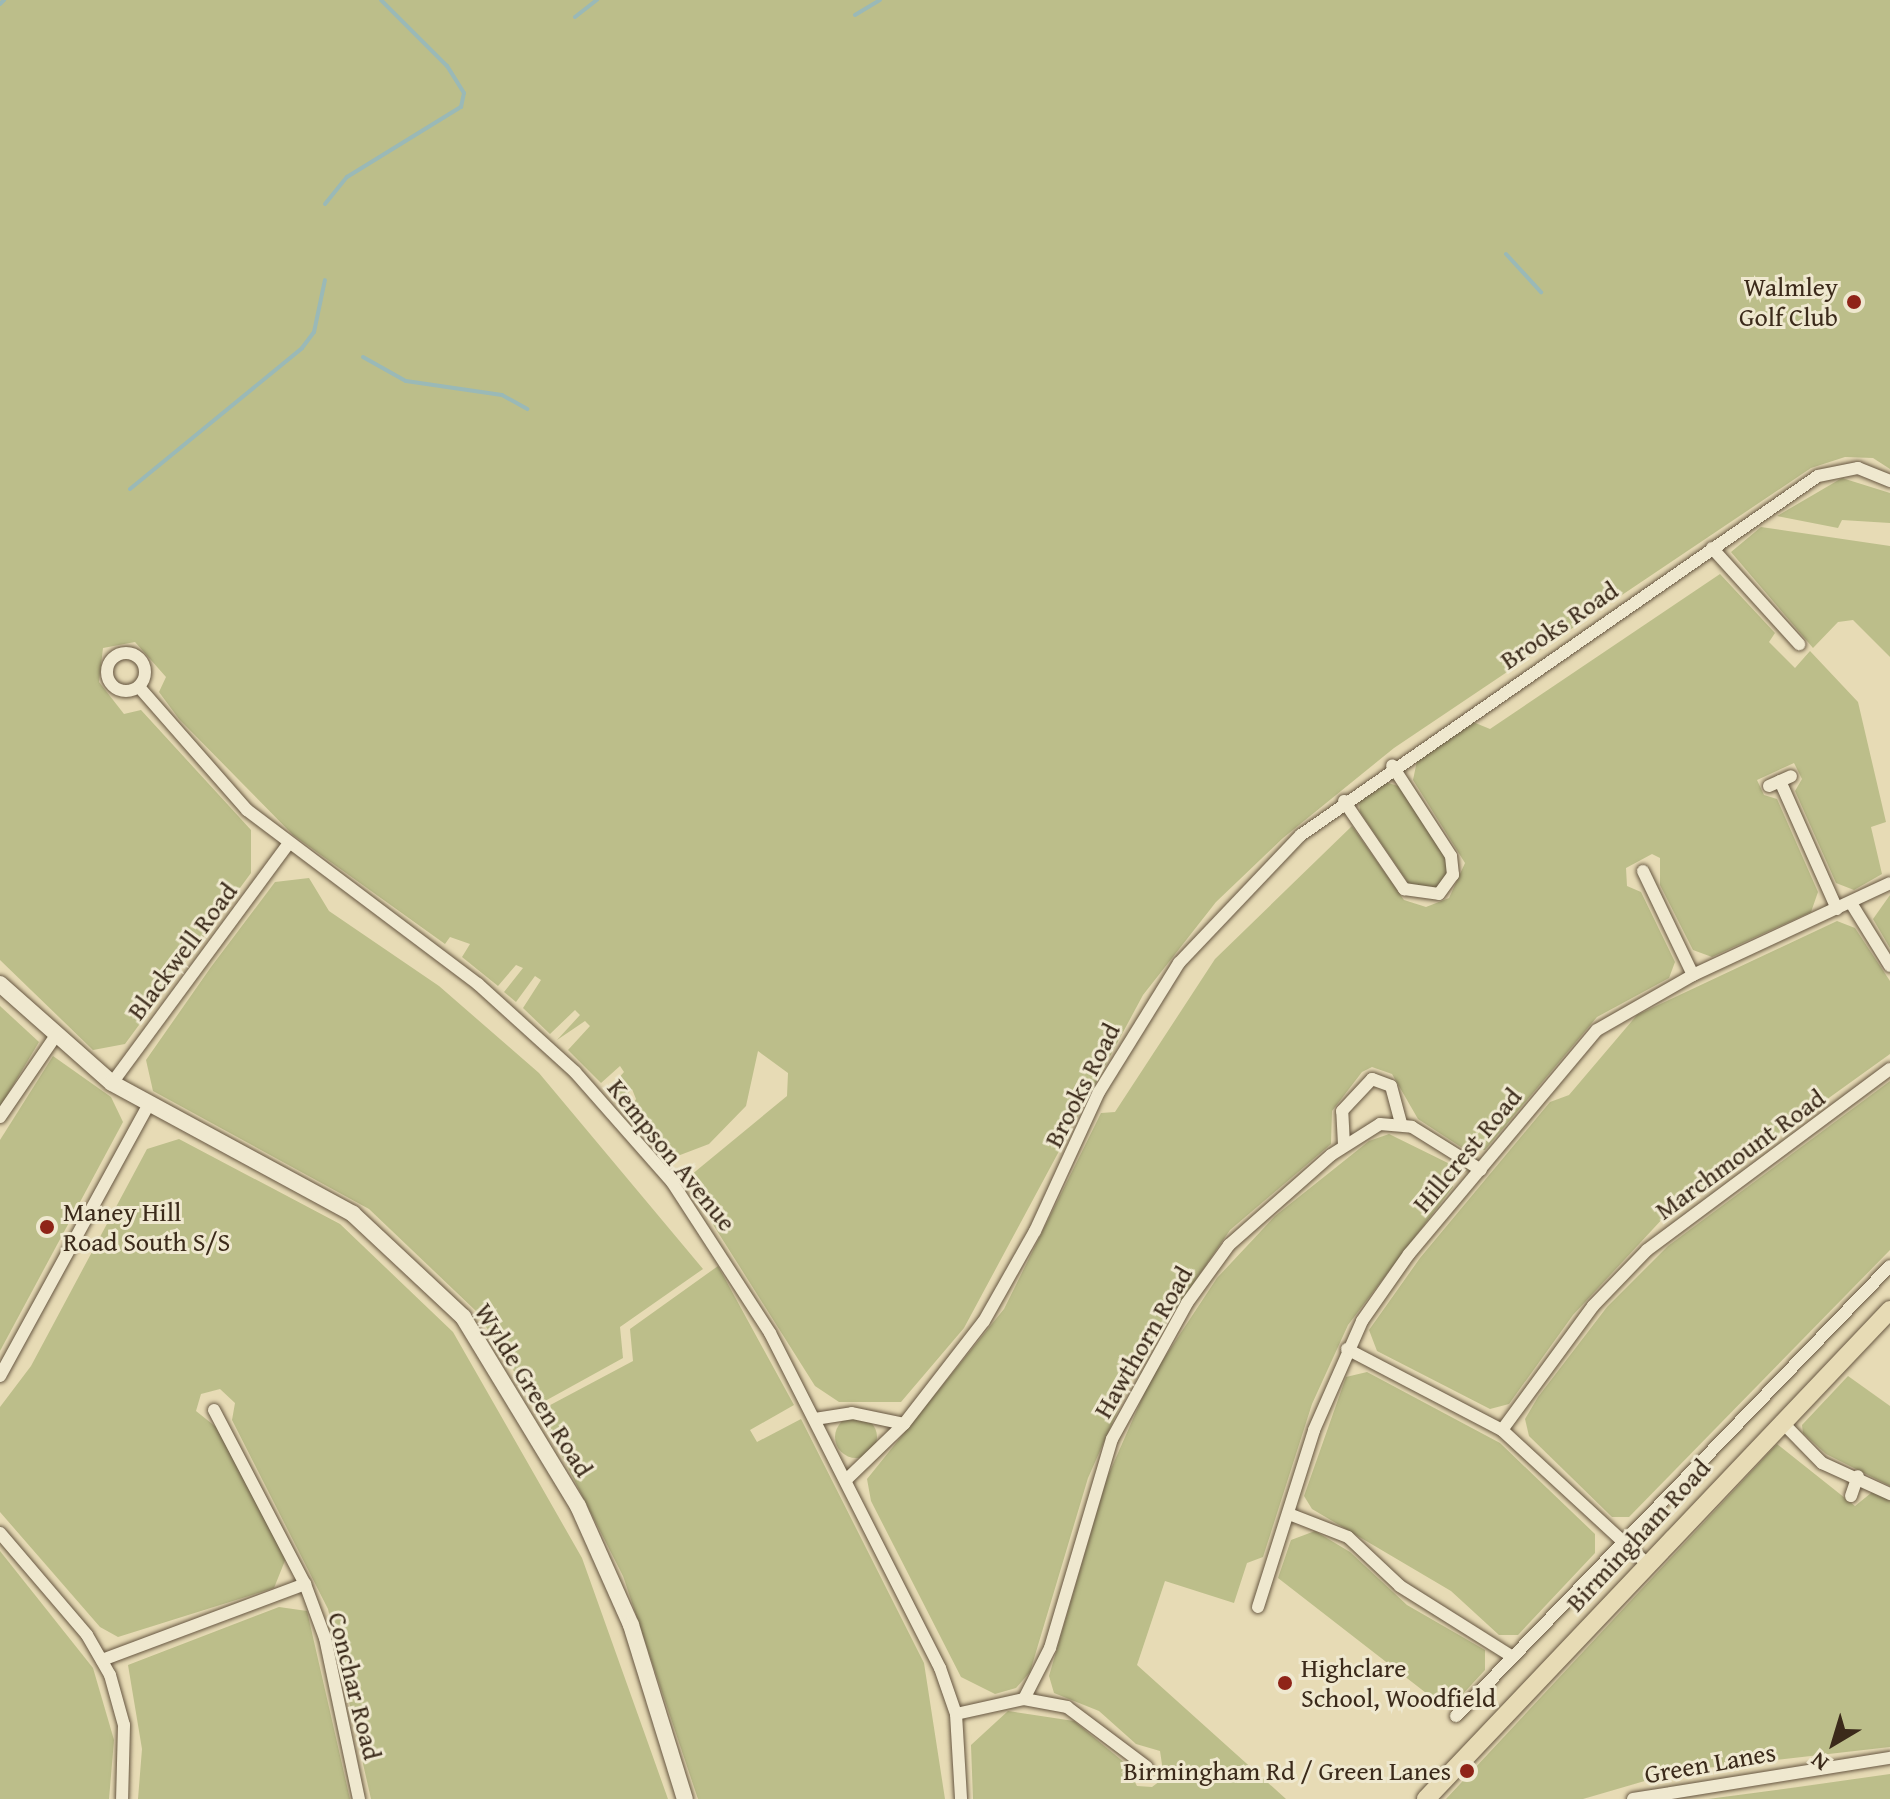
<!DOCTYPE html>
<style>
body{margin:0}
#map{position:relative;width:1890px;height:1799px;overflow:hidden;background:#e7dbb5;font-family:"Gentium Book Plus",serif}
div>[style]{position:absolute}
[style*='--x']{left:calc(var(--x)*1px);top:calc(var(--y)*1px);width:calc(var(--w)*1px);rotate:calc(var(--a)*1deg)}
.green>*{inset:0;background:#bcbe8a}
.round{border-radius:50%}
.stream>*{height:4px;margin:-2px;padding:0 2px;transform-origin:2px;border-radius:2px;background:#9ab9b7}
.roads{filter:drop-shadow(0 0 2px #665641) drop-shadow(0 0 2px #665641)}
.street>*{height:12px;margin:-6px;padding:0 6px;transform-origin:6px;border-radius:6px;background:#efe8cf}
.street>.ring{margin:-6px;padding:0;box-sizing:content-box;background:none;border:12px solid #efe8cf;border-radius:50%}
.secondary>*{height:16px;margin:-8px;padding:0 8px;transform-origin:8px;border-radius:8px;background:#efe8cf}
.primary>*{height:18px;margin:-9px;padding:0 9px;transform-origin:9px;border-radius:9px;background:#e7dbb5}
.dots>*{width:22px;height:22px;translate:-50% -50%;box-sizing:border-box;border:4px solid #efe8cf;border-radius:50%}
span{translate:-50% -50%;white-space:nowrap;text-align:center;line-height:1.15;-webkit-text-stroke:6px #efe8cf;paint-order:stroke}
.poi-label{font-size:26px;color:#3b2a1a}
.right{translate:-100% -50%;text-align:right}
.left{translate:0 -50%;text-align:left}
.street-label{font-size:26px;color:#3b2a1a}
.north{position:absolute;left:1794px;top:1703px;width:80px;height:80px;-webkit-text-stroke:6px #efe8cf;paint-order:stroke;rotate:218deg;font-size:22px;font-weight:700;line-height:32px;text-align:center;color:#3b2a1a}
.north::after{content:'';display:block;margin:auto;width:28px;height:36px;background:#3b2a1a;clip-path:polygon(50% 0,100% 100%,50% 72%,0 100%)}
</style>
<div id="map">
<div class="green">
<i style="clip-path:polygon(0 0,1890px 0,1890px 469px,1873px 458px,1845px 457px,1811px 468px,1394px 748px,1283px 838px,1216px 902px,1143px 995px,964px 1328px,901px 1402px,839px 1402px,815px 1386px,685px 1180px,787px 1096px,788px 1073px,758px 1051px,746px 1106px,709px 1144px,667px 1160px,628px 1113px,636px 1099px,632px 1089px,620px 1104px,608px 1090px,624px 1072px,620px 1066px,601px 1083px,568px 1050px,590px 1026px,585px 1021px,557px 1040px,580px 1015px,575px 1010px,550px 1034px,523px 1008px,541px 980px,535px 976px,516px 1002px,504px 992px,523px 968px,516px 965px,498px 986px,462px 957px,470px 944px,450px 937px,445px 944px,293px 835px,179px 719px,159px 692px,166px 677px,135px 642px,103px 648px,99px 682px,124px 714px,141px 710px,251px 830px,251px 873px,125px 1044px,93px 1050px,0 960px)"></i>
<i style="clip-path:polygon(1842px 478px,1890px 493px,1890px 523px,1842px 520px,1838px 528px,1777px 516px)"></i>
<i style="clip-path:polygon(1761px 527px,1890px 546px,1890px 657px,1853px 620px,1838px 622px,1813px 648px,1731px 552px)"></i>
<i style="clip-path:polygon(1720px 574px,1775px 633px,1769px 642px,1795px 668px,1810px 651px,1858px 702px,1886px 822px,1871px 827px,1882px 874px,1854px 890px,1836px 883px,1795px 791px,1802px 779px,1794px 763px,1757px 780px,1764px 795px,1777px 799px,1818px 892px,1811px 912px,1712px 957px,1693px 950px,1660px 885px,1660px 858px,1652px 854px,1626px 868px,1627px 886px,1641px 892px,1675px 962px,1669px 978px,1597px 1017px,1485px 1150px,1467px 1151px,1418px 1119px,1392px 1074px,1372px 1067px,1362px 1072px,1332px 1111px,1331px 1144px,1230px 1230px,1139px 1363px,1088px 1478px,1030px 1672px,1016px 1688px,995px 1694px,961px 1677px,871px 1501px,867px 1479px,1004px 1309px,1101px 1113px,1115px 1112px,1215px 959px,1352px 826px,1404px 900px,1426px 907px,1449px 898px,1465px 863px,1413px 780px,1417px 761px,1473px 722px,1490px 729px)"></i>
<i style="clip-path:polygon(1385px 782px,1398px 786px,1444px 853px,1448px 873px,1435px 889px,1409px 884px,1360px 812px,1359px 801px)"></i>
<i style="clip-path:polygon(309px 878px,329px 911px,439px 986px,539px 1073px,703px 1269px,620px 1327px,623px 1358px,536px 1406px,476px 1311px,369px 1209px,153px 1091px,146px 1060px,211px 967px,275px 882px)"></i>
<i style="clip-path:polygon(1890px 895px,1890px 948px,1873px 919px)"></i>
<i style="clip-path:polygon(1837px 921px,1855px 928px,1890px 981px,1890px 1054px,1666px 1215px,1573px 1315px,1509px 1404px,1490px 1409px,1377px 1351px,1369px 1330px,1420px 1258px,1550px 1102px,1569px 1095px,1637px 1015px)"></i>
<i style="clip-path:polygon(0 1006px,39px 1042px,0 1107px)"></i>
<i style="clip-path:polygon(53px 1056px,111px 1097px,123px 1122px,0 1351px,0 1140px)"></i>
<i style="clip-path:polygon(1890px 1081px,1890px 1250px,1629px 1517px,1612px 1517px,1529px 1436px,1525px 1419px,1538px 1397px,1607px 1307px,1668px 1246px)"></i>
<i style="clip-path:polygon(1389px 1134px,1452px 1165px,1453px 1187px,1348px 1325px,1312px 1404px,1263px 1557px,1247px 1563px,1234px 1603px,1165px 1581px,1137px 1665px,1286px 1799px,973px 1799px,971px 1745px,1008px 1711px,1074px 1721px,1125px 1763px,1137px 1786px,1152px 1787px,1164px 1778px,1160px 1751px,1136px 1744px,1099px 1711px,1054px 1693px,1049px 1676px,1107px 1478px,1151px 1378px,1217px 1278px,1275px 1216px,1369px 1141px)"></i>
<i style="clip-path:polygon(179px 1139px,340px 1224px,453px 1332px,582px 1558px,668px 1799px,371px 1799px,328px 1609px,232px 1420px,235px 1403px,220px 1389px,201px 1394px,196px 1411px,216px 1427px,286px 1558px,274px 1588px,118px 1637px,100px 1627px,0 1512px,0 1407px,31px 1366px,147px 1149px)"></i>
<i style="clip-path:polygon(718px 1266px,794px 1405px,750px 1430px,757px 1442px,801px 1419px,924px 1663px,945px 1799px,698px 1799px,623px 1576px,539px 1411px,633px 1361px,630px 1329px)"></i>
<i style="clip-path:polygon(1367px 1372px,1500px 1443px,1595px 1534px,1595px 1553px,1518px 1635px,1499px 1635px,1451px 1591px,1312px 1509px,1304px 1496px,1346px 1377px)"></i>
<i style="clip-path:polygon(1848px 1376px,1890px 1406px,1890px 1486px,1826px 1454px,1803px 1433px,1802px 1425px)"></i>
<i class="round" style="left:835px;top:1416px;width:42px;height:42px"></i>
<i style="clip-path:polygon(1777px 1444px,1855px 1506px,1876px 1489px,1890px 1501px,1890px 1747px,1679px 1771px,1583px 1799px,1446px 1799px)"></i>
<i style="clip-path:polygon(1315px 1531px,1350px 1552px,1407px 1605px,1485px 1650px,1485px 1670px,1448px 1710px,1278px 1578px,1291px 1540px)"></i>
<i style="clip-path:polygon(0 1551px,93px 1668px,114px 1740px,109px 1799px,0 1799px)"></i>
<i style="clip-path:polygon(279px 1607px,307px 1611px,350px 1799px,138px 1799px,142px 1749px,128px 1665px)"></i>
<i style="clip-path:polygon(1890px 1774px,1890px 1799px,1708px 1799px,1798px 1787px)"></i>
</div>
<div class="stream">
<i style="--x:0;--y:4;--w:6;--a:-45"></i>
<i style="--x:855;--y:15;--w:29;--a:-31"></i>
<i style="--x:575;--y:17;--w:28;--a:-38"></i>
<i style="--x:325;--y:204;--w:35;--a:-51"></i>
<i style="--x:347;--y:177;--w:134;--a:-31.6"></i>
<i style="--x:461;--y:107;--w:14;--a:-78"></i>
<i style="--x:464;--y:93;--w:32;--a:-122"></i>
<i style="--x:447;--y:66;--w:93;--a:-135"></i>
<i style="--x:1506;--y:254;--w:52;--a:47.4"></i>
<i style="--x:363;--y:357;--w:49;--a:29.2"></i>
<i style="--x:406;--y:381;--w:97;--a:8.3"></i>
<i style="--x:502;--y:395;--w:29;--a:29"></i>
<i style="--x:130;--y:489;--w:222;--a:-39.3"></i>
<i style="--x:302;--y:348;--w:20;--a:-53"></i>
<i style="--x:314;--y:332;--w:53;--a:-78.1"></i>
</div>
<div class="roads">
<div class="street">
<i style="--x:1712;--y:548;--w:130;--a:47.8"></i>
<i class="ring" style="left:107px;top:653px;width:26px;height:26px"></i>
<i style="--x:139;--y:687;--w:164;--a:48.7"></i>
<i style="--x:247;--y:810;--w:289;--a:37"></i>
<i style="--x:478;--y:984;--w:131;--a:42.2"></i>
<i style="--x:575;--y:1072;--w:147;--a:48.6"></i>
<i style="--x:672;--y:1182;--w:180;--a:57"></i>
<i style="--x:770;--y:1333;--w:376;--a:63.1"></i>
<i style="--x:940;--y:1668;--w:49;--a:70.8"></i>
<i style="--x:956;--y:1714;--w:85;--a:86.6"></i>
<i style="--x:1780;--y:781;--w:140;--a:66"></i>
<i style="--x:1769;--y:786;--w:24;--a:-24"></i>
<i style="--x:1344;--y:801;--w:107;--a:55.7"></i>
<i style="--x:1404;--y:889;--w:35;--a:8"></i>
<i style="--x:1439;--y:894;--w:24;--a:-54"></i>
<i style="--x:1453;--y:875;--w:19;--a:-96"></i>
<i style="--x:1451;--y:856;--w:108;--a:-123"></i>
<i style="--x:1643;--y:871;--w:115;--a:64.3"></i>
<i style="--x:1851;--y:903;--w:74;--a:58.2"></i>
<i style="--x:112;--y:1083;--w:295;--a:-53.6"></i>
<i style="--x:0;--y:1117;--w:96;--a:-55.6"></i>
<i style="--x:1344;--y:1145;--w:34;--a:-93"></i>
<i style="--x:1342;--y:1111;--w:44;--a:-46.8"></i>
<i style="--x:1372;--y:1079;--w:20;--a:20"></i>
<i style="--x:1391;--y:1086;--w:39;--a:75"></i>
<i style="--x:1347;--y:1349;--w:175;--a:27.6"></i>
<i style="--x:1502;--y:1430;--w:196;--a:42.7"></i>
<i style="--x:0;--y:1376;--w:308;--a:-61.3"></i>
<i style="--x:214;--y:1410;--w:196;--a:62.4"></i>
<i style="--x:305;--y:1584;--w:58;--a:69.7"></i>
<i style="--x:325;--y:1638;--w:165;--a:78.1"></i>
<i style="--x:815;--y:1419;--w:37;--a:-9"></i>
<i style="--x:852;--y:1413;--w:53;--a:11.9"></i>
<i style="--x:1781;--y:1421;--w:59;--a:45.7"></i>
<i style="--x:1822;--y:1463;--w:75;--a:24.5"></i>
<i style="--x:1502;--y:1430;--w:154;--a:-53.7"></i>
<i style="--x:1593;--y:1306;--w:78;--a:-46"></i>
<i style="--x:1647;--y:1250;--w:303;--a:-36.7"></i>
<i style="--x:846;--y:1480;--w:81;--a:-44"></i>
<i style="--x:904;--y:1424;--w:130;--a:-52.2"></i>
<i style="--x:984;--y:1321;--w:103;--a:-60.5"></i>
<i style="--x:1035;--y:1231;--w:153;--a:-65.3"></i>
<i style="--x:1099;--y:1092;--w:152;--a:-58.2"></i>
<i style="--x:1179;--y:963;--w:177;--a:-46.4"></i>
<i style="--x:1301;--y:835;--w:629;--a:-34.78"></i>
<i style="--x:1818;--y:476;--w:41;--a:-11.3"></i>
<i style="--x:1858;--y:468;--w:35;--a:22"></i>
<i style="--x:1851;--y:1496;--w:21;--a:-71"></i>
<i style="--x:1289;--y:1514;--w:63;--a:21.3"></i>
<i style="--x:1348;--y:1537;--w:71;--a:43.3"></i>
<i style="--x:1400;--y:1586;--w:131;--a:32.2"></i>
<i style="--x:0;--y:1533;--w:134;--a:49.5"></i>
<i style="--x:87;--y:1635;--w:46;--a:60.1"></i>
<i style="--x:110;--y:1675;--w:52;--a:74.4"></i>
<i style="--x:124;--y:1725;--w:74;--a:91.5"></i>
<i style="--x:1258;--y:1607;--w:186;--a:-72.4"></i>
<i style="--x:1314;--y:1430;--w:119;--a:-66.2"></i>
<i style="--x:1362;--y:1321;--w:82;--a:-55"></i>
<i style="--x:1409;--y:1254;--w:292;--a:-50"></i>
<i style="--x:1597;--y:1030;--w:111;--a:-29.8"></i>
<i style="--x:1693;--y:975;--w:217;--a:-25"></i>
<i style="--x:102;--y:1660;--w:217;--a:-20.5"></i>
<i style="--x:1024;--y:1699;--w:57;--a:-63"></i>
<i style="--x:1050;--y:1648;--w:218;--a:-73.5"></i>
<i style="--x:1112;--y:1439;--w:155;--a:-61.1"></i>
<i style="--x:1187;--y:1303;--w:72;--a:-54.1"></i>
<i style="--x:1229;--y:1245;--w:136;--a:-41.4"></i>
<i style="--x:1331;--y:1155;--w:58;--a:-32.3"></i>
<i style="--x:1380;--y:1124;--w:32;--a:5"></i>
<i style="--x:1412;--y:1127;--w:81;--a:31.9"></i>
<i style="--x:956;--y:1714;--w:70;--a:-12.4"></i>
<i style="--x:1024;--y:1699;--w:44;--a:10.5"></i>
<i style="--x:1067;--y:1707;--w:100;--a:36.9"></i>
<i style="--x:1456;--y:1716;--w:625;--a:-46.04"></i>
<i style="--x:1633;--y:1799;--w:260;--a:-9.1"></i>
</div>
<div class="secondary">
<i style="--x:0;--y:984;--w:149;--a:41.5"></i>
<i style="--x:112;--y:1083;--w:274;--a:28.5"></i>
<i style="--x:353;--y:1214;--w:151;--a:43.1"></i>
<i style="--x:463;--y:1317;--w:221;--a:58.7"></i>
<i style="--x:578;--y:1506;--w:130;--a:66"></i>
<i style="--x:631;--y:1625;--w:182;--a:72.8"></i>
</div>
<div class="primary">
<i style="--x:1426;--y:1799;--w:674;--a:-46.5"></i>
</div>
</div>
<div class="dots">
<i style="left:1854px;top:302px;background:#8f2418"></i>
<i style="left:47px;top:1227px;background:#8f2418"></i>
<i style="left:1285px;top:1683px;background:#8f2418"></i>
<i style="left:1467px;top:1771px;background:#8f2418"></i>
</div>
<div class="poi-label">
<span class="right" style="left:1838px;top:302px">Walmley<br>Golf Club</span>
<span class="left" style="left:63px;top:1227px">Maney Hill<br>Road South S/S</span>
<span class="left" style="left:1301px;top:1683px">Highclare<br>School, Woodfield</span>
<span class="right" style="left:1451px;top:1771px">Birmingham Rd / Green Lanes</span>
</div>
<div class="street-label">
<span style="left:1559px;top:625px;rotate:-34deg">Brooks Road</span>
<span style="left:182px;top:951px;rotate:-53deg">Blackwell Road</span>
<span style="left:1082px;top:1085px;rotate:-63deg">Brooks Road</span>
<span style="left:1467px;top:1150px;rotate:-50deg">Hillcrest Road</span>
<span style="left:1740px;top:1154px;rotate:-36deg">Marchmount Road</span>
<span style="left:672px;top:1155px;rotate:51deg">Kempson Avenue</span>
<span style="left:1143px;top:1342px;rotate:-60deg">Hawthorn Road</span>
<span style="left:534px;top:1390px;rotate:58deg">Wylde Green Road</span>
<span style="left:1638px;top:1535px;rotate:-47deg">Birmingham Road</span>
<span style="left:355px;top:1686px;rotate:76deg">Conchar Road</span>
<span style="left:1710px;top:1763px;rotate:-10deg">Green Lanes</span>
</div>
<div class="north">N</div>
</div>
